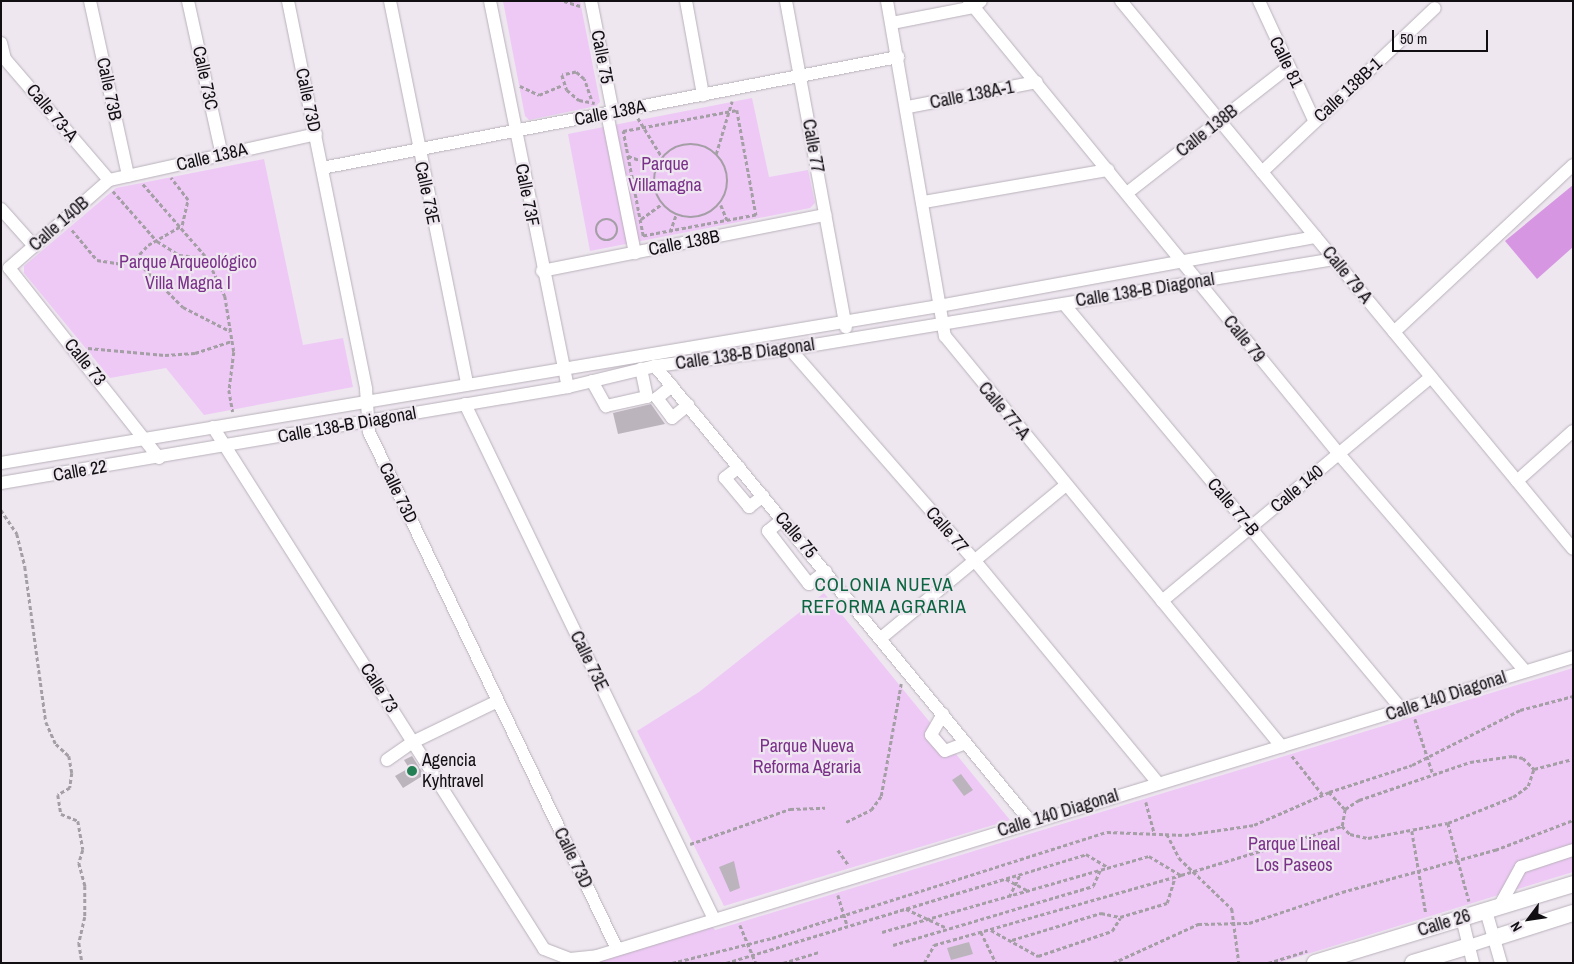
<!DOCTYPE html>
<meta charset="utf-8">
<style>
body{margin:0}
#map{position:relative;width:1574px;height:964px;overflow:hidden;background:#eee7f0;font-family:"Archivo Narrow",sans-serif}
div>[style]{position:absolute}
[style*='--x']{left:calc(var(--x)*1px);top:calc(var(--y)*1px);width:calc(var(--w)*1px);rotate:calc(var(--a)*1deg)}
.green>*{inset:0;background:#eec9f6}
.forest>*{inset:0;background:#d696e2}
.building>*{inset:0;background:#bcb4bd}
.path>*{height:2.5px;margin-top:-1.25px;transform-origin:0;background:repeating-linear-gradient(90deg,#a49ea5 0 4px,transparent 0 6.5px)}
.path>.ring{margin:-1.25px;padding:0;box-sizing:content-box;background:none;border:2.5px solid #a49ea5;border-radius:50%}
.roads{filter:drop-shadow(0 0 1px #b9b1ba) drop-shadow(0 0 1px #b9b1ba)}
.minor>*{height:12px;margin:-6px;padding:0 6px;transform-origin:6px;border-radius:6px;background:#fff}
.major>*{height:16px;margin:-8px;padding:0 8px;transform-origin:8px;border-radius:8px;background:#fff}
.dots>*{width:14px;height:14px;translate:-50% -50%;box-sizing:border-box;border:2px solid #eee7f0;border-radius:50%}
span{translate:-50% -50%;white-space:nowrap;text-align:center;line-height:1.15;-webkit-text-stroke:4.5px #eee7f0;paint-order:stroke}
.street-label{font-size:18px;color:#110f12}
.park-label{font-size:18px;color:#7b308a}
.poi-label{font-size:18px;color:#110f12}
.left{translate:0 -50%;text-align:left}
.neighbourhood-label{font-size:19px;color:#0b6540;letter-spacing:1px}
.frame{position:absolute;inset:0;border:2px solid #110f12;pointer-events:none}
.north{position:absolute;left:1504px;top:894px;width:50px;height:50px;-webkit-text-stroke:4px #eee7f0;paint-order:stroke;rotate:239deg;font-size:14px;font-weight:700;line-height:20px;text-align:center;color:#110f12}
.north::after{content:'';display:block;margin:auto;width:18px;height:22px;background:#110f12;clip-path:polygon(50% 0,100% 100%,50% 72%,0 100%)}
.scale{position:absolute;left:1392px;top:30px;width:96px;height:22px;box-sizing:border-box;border:2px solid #110f12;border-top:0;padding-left:6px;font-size:15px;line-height:18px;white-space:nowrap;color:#110f12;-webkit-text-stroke:4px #eee7f0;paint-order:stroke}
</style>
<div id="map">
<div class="green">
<i style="clip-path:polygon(503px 1px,580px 1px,600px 102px,596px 106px,529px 120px,525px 116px)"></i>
<i style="clip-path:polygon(752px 98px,769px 177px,808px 170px,815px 203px,810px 208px,590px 251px,568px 134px)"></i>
<i style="clip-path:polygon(264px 159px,303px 345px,343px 338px,353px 387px,204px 415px,166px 368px,110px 378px,24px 273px,24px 266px,116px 188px)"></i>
<i style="clip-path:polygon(824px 593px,1010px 820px,724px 906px,637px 731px,699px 692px)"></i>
<i style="clip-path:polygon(1573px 668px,1573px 872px,1278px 963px,571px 963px,708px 921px,715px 930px)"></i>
</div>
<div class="forest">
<i style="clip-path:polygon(1573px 185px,1573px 247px,1537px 279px,1505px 241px)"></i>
</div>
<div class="building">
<i style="clip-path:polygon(651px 404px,665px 424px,618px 434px,613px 413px)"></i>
<i style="clip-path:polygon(412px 756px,424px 775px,403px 788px,395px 776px,409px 768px,404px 760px)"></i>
<i style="clip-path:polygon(961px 774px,973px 790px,964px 796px,952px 780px)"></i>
<i style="clip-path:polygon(734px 861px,740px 888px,730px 892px,719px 867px)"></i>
<i style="clip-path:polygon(969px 942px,973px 954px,951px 960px,947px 948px)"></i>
</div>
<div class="path">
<i style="--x:564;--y:1;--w:17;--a:17"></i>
<i style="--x:520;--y:86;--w:21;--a:25"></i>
<i style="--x:539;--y:95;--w:26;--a:-23"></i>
<i style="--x:591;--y:99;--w:21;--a:-109"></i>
<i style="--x:584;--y:79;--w:11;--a:-139"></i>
<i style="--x:576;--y:72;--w:14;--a:168"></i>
<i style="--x:562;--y:75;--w:16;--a:72"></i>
<i style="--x:567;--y:90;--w:16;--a:40"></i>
<i style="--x:579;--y:100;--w:16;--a:11"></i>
<i style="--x:737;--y:110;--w:107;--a:79.7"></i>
<i style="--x:756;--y:215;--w:115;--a:169.5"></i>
<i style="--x:643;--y:236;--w:107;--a:-100.8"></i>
<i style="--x:623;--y:131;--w:116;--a:-10.4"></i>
<i style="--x:638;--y:118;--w:46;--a:58.4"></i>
<i class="ring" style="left:654px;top:144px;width:71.5px;height:71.5px"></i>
<i style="--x:716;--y:154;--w:55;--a:-73.2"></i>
<i style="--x:628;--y:156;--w:31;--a:19"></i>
<i style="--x:143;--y:184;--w:98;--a:49.1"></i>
<i style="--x:207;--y:258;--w:42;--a:64.7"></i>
<i style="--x:225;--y:296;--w:57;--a:80.9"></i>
<i style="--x:234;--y:352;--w:38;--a:97"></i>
<i style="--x:229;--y:390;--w:22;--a:80"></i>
<i style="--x:113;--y:191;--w:67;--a:48.7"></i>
<i style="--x:157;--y:241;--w:26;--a:32"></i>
<i style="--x:179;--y:255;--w:28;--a:6"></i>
<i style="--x:721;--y:205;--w:16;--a:68"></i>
<i class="ring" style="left:596px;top:219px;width:19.5px;height:19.5px"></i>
<i style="--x:641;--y:219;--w:26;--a:-36"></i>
<i style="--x:72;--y:230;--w:39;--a:50"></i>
<i style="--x:97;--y:260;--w:24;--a:9"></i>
<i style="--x:121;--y:264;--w:15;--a:-20"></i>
<i style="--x:135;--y:259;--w:68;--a:45"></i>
<i style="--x:183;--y:307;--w:53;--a:27.1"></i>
<i style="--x:670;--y:232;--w:18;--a:-71"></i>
<i style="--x:135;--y:259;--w:19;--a:-47"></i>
<i style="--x:148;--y:245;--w:39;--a:-30"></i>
<i style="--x:182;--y:225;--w:26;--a:-77"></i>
<i style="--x:188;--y:200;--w:28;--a:-128"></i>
<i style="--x:88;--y:348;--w:77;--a:5.2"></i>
<i style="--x:165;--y:355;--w:30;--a:-4"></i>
<i style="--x:195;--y:353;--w:39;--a:-18"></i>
<i style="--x:1;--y:510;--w:29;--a:56"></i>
<i style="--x:17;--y:534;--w:34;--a:76"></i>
<i style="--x:25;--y:567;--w:156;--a:82.3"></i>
<i style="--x:46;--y:722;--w:24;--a:66"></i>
<i style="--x:56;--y:744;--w:18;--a:43"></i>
<i style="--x:69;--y:756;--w:17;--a:80"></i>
<i style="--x:72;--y:773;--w:15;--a:98"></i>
<i style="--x:70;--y:788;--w:14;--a:150"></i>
<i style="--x:58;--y:795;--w:19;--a:81"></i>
<i style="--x:61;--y:814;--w:18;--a:22"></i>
<i style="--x:78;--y:821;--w:29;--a:80"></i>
<i style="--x:83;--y:850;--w:14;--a:107"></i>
<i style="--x:79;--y:863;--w:24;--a:75"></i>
<i style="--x:85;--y:886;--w:31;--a:90"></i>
<i style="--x:85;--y:917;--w:27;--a:103"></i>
<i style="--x:79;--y:943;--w:20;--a:81"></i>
<i style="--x:1415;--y:719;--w:58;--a:71.9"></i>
<i style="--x:1292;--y:756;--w:50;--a:51.5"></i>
<i style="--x:1329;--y:792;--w:23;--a:47"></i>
<i style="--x:1146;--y:802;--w:31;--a:75"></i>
<i style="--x:846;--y:822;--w:28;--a:-26"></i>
<i style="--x:871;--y:810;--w:17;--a:-54"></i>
<i style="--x:881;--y:796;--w:114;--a:-79.9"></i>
<i style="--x:1448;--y:823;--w:81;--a:74.9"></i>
<i style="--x:1342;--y:826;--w:11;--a:45"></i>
<i style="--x:1350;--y:834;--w:18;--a:13"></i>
<i style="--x:1368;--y:838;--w:81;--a:-10.6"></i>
<i style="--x:1448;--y:823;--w:70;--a:-21.8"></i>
<i style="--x:1513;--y:797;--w:19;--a:-36"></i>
<i style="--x:1528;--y:786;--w:18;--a:-71"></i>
<i style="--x:1412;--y:831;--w:84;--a:80.4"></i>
<i style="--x:1167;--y:834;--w:27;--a:63"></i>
<i style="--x:1179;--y:858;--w:74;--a:43.9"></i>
<i style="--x:1232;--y:909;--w:54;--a:82.6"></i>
<i style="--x:690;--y:844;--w:106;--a:-19.3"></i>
<i style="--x:790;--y:809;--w:35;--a:-2"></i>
<i style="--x:838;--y:850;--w:19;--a:55"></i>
<i style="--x:1006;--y:879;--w:26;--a:28"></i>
<i style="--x:838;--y:895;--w:30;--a:73"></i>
<i style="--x:1009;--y:897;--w:25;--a:-64"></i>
<i style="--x:906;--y:909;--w:45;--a:24.9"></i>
<i style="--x:740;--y:925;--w:41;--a:67.2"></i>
<i style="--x:991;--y:930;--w:54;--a:29"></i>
<i style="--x:1038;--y:956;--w:78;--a:-18.7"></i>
<i style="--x:1112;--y:931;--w:15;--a:-58"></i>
<i style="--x:882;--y:932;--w:278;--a:-15.9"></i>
<i style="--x:1149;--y:856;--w:37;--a:31"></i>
<i style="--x:1181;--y:875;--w:168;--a:-16.9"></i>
<i style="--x:1342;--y:826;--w:17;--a:-80"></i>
<i style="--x:1345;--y:809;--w:17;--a:-33"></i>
<i style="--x:1359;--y:800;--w:117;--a:-18.9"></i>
<i style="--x:1470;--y:762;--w:43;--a:-7.9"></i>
<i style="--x:1513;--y:756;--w:10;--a:11"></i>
<i style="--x:1523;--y:758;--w:16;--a:45"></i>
<i style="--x:1534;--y:769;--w:40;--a:-14.4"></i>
<i style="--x:981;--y:932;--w:34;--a:64"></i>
<i style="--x:1012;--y:940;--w:93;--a:-16.9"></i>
<i style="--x:1101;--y:913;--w:19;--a:12"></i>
<i style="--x:1120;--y:917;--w:49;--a:-16.6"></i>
<i style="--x:1167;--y:903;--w:27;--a:-73"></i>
<i style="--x:893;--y:945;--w:209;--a:-16.4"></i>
<i style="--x:1093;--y:886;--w:17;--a:-66"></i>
<i style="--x:672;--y:963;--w:103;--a:-14"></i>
<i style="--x:772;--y:938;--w:351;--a:-17.6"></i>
<i style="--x:1107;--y:832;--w:78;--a:2.2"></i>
<i style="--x:1185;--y:835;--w:70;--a:-8.2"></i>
<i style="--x:1254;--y:825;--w:82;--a:-23.7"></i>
<i style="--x:1329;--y:792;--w:87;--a:-18"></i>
<i style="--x:1412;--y:765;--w:121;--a:-27"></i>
<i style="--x:1520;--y:710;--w:55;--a:-14.8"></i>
<i style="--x:726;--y:963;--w:376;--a:-16.8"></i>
<i style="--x:1086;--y:854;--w:26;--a:31"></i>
<i style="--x:783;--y:963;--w:38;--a:-17"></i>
<i style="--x:924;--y:963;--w:21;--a:-61"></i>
<i style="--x:934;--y:945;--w:257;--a:-15.8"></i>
<i style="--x:1113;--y:963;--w:94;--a:-24.6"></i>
<i style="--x:1198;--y:924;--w:51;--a:-1.1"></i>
<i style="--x:1249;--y:923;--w:98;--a:-18.4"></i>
<i style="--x:1342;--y:892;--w:159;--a:-15.4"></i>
<i style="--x:1495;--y:850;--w:84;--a:-21"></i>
<i style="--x:1268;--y:963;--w:41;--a:-17.1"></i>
</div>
<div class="roads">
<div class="minor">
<i style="--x:90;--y:1;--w:179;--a:77.7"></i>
<i style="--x:188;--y:1;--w:158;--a:77.6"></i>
<i style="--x:288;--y:1;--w:396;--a:78.6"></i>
<i style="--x:366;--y:389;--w:43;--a:86"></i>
<i style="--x:369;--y:432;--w:573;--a:64.37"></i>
<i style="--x:390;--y:1;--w:391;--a:78.6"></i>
<i style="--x:490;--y:1;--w:394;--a:78.6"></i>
<i style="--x:591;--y:1;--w:113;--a:78.8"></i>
<i style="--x:686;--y:1;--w:96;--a:79.7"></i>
<i style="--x:786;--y:1;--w:332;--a:79.6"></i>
<i style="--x:887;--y:1;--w:340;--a:80.2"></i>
<i style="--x:945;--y:336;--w:531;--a:50.65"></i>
<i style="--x:969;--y:1;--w:585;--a:50.76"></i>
<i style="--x:1339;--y:454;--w:286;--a:49.4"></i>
<i style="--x:1121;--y:1;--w:710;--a:50.48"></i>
<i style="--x:1259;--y:1;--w:133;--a:65.2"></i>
<i style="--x:892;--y:23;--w:84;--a:-11"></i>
<i style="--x:974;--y:7;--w:9;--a:-41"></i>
<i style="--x:1;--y:43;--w:16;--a:76"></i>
<i style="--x:5;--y:59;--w:160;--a:49.3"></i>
<i style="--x:908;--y:107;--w:131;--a:-11"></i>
<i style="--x:607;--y:113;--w:143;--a:78.7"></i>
<i style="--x:322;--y:168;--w:587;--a:-10.91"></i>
<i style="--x:1262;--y:172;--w:238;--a:-43.5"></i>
<i style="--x:1127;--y:193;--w:203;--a:-38"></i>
<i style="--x:924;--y:202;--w:187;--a:-9.9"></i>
<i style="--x:1;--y:209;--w:50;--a:48.3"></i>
<i style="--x:542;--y:271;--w:289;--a:-11.2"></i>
<i style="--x:1064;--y:304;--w:530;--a:50.21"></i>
<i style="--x:1394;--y:332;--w:245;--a:-43"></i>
<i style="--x:790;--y:349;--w:281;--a:48.9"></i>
<i style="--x:975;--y:561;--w:288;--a:50.5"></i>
<i style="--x:655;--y:366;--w:590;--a:50.51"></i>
<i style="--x:592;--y:381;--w:29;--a:61"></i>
<i style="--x:606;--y:406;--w:42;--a:-12.4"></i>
<i style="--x:647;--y:397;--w:29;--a:-102"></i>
<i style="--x:672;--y:386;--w:19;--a:141"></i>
<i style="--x:657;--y:398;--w:25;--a:53"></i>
<i style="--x:672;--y:418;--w:21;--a:-39"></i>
<i style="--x:465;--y:404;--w:570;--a:64.2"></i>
<i style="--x:213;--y:427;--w:618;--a:57.62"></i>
<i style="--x:544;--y:949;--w:28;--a:21"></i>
<i style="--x:570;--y:959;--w:27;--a:-6"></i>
<i style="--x:597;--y:956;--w:1021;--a:-17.03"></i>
<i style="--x:159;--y:458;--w:242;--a:-128.3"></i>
<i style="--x:9;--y:268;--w:133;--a:-41.3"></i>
<i style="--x:109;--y:180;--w:212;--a:-12.5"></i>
<i style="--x:1;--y:463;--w:951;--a:-9.5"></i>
<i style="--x:939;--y:306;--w:383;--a:-10.4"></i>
<i style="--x:739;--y:467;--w:18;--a:142"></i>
<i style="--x:725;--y:478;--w:38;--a:50"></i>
<i style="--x:749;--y:507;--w:18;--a:-38"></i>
<i style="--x:1517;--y:481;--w:75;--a:-41.8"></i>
<i style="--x:1;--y:483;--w:575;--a:-9.61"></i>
<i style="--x:568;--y:387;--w:89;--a:-13.6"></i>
<i style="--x:655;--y:366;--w:136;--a:-7.2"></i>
<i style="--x:790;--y:349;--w:551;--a:-9.39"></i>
<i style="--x:783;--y:519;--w:19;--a:141"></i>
<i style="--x:768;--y:531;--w:67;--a:52.3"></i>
<i style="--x:809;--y:584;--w:21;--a:-37"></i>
<i style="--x:1162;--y:601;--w:350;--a:-39.8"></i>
<i style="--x:881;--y:638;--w:240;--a:-39.6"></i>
<i style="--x:943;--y:714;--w:24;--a:120"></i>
<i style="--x:931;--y:735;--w:21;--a:49"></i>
<i style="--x:945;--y:751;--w:22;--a:-21"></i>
<i style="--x:387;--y:760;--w:32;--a:-35"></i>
<i style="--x:413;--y:742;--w:94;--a:-25.8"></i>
<i style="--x:1499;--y:907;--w:46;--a:-61.2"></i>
<i style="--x:1521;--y:867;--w:55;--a:-18.1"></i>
<i style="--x:1486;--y:911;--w:54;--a:73.9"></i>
<i style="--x:1462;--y:918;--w:46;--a:76.3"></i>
<i style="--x:1469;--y:946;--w:26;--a:-18"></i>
</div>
<div class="major">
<i style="--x:1494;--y:938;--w:83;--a:-17.6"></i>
<i style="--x:1315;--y:963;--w:270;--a:-17"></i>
<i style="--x:1413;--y:963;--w:59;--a:-16.9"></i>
</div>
</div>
<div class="dots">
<i style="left:412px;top:771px;background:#237f54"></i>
</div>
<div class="street-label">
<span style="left:602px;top:57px;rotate:79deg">Calle 75</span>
<span style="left:1286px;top:62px;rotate:64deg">Calle 81</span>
<span style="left:205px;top:78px;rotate:78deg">Calle 73C</span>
<span style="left:109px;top:89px;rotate:78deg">Calle 73B</span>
<span style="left:1348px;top:90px;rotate:-43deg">Calle 138B-1</span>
<span style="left:972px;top:95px;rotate:-11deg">Calle 138A-1</span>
<span style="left:308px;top:100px;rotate:78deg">Calle 73D</span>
<span style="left:52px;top:113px;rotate:50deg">Calle 73-A</span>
<span style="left:610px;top:113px;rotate:-11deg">Calle 138A</span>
<span style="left:1207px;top:131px;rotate:-38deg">Calle 138B</span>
<span style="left:813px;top:146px;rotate:80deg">Calle 77</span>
<span style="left:212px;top:157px;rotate:-13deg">Calle 138A</span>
<span style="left:427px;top:193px;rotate:78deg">Calle 73E</span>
<span style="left:527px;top:195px;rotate:79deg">Calle 73F</span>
<span style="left:59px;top:224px;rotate:-41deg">Calle 140B</span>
<span style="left:684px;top:243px;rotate:-11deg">Calle 138B</span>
<span style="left:1347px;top:275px;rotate:51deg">Calle 79 A</span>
<span style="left:1145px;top:290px;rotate:-9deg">Calle 138-B Diagonal</span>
<span style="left:1244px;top:339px;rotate:51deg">Calle 79</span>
<span style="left:745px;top:354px;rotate:-8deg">Calle 138-B Diagonal</span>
<span style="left:85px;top:362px;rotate:51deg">Calle 73</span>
<span style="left:1004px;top:411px;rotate:50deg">Calle 77-A</span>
<span style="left:347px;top:425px;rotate:-10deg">Calle 138-B Diagonal</span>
<span style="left:80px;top:471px;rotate:-10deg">Calle 22</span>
<span style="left:1297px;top:489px;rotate:-40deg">Calle 140</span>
<span style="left:398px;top:493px;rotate:64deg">Calle 73D</span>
<span style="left:1233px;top:507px;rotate:50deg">Calle 77-B</span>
<span style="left:947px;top:530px;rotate:49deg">Calle 77</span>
<span style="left:796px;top:535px;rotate:50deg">Calle 75</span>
<span style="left:589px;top:661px;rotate:64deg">Calle 73E</span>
<span style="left:379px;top:688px;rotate:58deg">Calle 73</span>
<span style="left:1446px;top:696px;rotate:-18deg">Calle 140 Diagonal</span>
<span style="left:1058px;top:813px;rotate:-17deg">Calle 140 Diagonal</span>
<span style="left:573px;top:858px;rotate:64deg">Calle 73D</span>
<span style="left:1444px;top:923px;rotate:-17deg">Calle 26</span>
</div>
<div class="park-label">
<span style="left:665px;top:175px">Parque<br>Villamagna</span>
<span style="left:188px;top:273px">Parque Arqueológico<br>Villa Magna I</span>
<span style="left:807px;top:757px">Parque Nueva<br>Reforma Agraria</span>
<span style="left:1294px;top:855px">Parque Lineal<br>Los Paseos</span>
</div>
<div class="poi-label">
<span class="left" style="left:422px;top:771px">Agencia<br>Kyhtravel</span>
</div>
<div class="neighbourhood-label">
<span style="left:884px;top:596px">COLONIA NUEVA<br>REFORMA AGRARIA</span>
</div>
<div class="frame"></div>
<div class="north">N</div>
<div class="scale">50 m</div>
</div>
